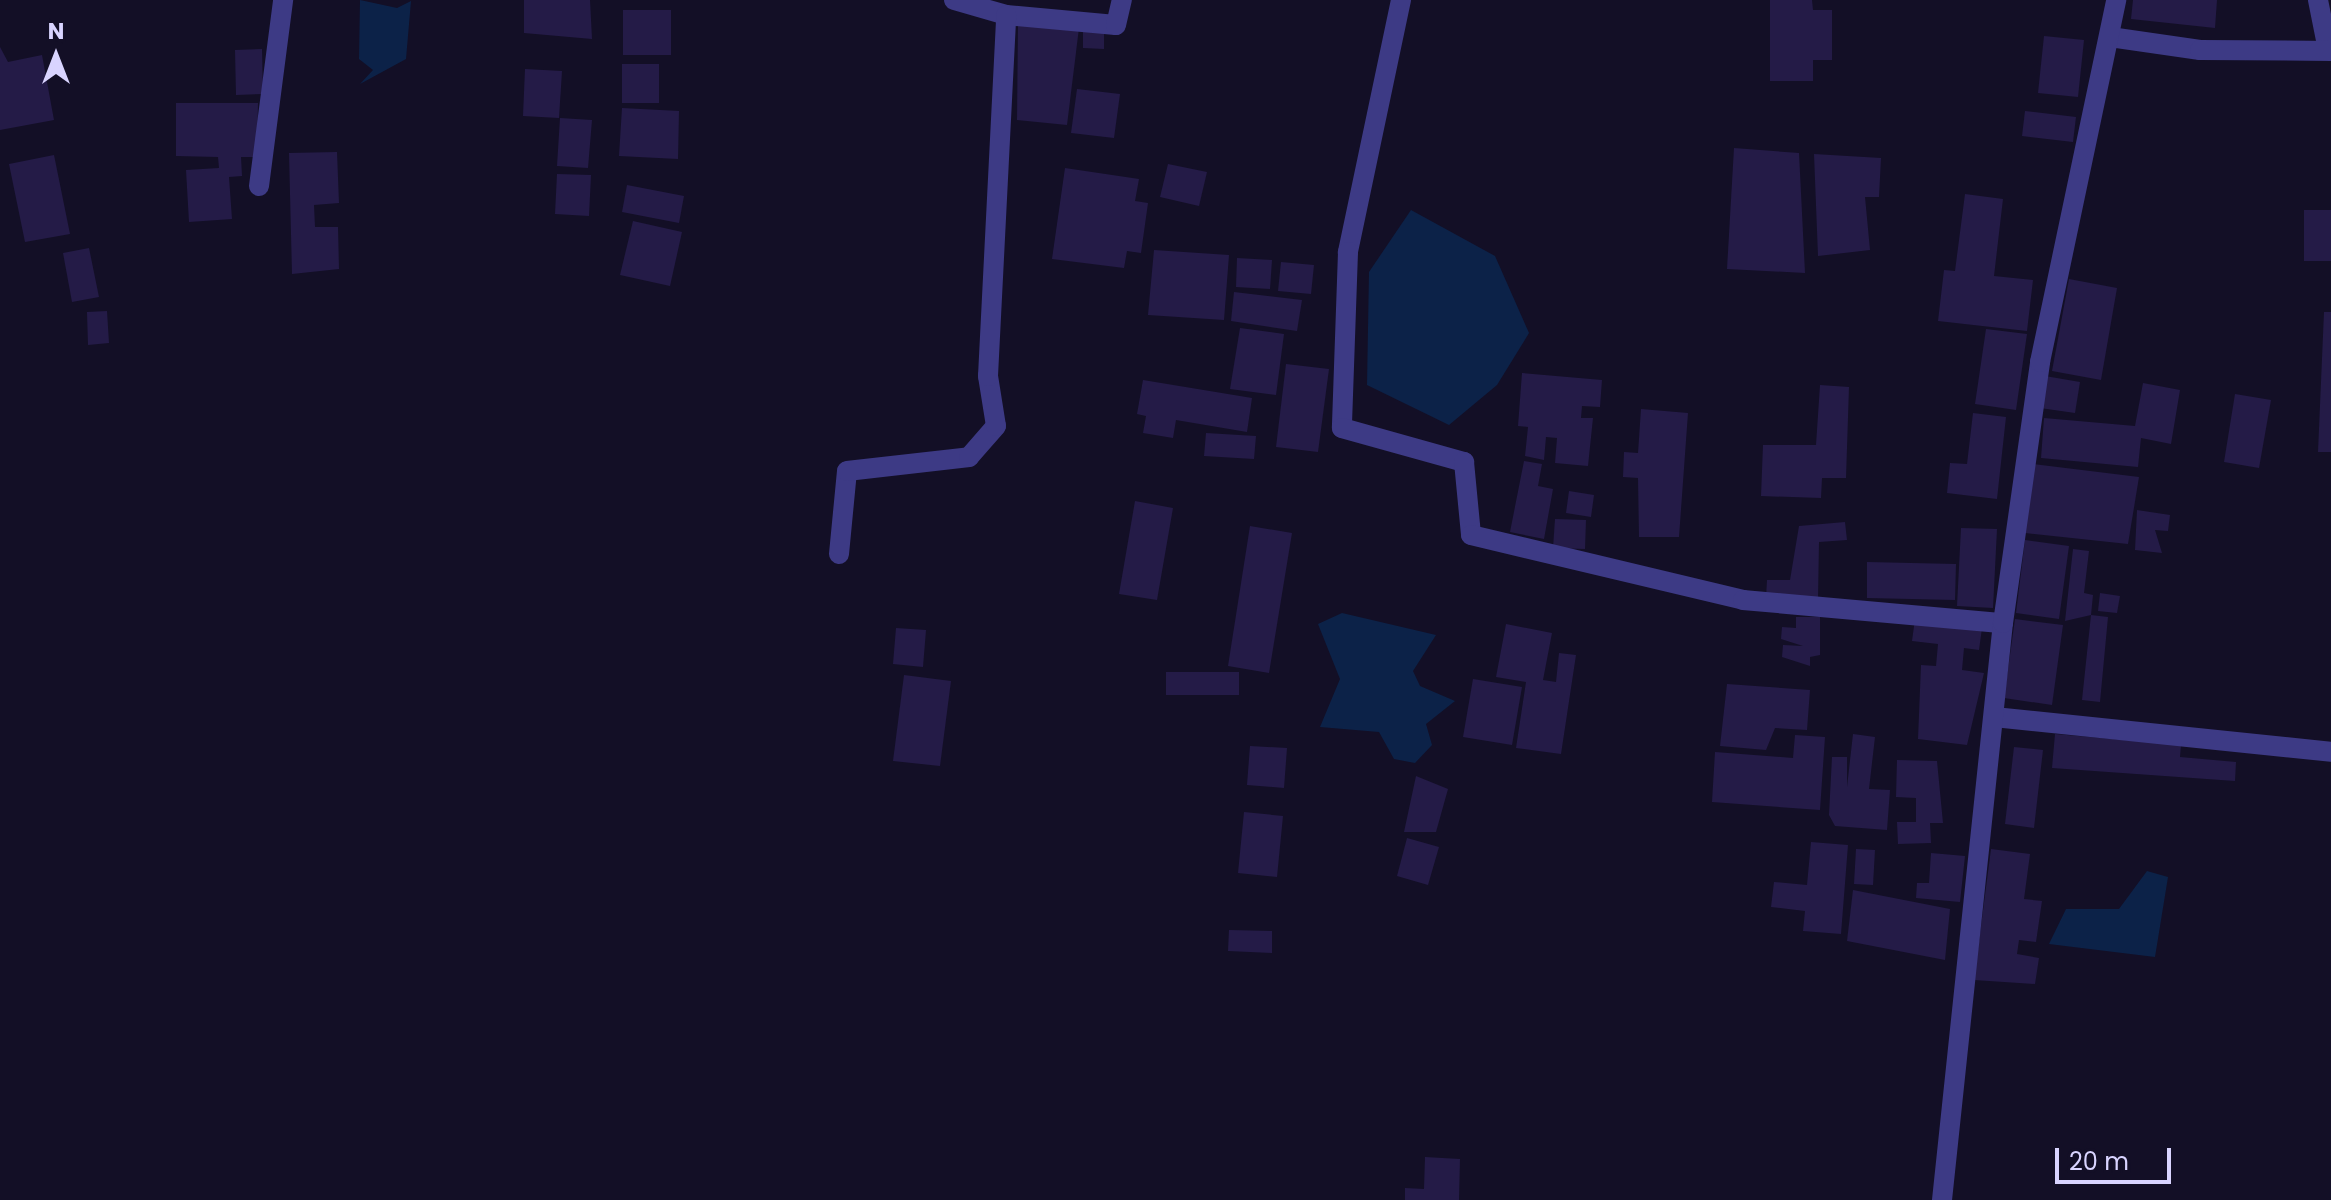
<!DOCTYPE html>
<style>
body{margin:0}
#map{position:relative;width:2331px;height:1200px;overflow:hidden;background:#130f26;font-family:Poppins,sans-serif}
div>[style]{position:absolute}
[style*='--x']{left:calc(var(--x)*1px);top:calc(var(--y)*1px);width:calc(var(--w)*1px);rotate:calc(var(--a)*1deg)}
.water>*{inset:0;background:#0c2248}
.building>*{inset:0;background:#241b47}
.street>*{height:20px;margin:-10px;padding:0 10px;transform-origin:10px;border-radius:10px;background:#3d3a85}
span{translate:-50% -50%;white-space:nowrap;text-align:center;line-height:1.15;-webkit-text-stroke:7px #130f26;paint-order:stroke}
.north{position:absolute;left:16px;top:16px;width:80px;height:80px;-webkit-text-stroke:6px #130f26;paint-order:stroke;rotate:0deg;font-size:22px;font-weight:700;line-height:32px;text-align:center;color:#d9d4ff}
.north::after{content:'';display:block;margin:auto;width:28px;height:36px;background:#d9d4ff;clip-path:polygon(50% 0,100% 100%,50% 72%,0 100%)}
.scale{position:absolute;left:2055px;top:1148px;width:116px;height:36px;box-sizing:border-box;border:4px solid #d9d4ff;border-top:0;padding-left:10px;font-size:24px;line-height:28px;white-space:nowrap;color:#d9d4ff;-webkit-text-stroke:6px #130f26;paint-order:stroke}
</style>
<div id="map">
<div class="water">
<i style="clip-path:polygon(360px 0,397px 8px,411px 1px,406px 59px,360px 84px,373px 70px,359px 59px)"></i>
<i style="clip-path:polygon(1411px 210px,1495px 256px,1529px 333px,1497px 385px,1449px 425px,1367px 385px,1369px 272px)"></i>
<i style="clip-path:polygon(1342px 613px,1436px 635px,1413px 671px,1420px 686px,1455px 701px,1426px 724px,1432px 745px,1415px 763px,1394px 759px,1379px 732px,1320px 727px,1340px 679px,1318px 624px)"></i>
<i style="clip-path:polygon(2147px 871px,2168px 877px,2155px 957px,2049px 944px,2066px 909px,2119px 909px)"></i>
</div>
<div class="building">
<i style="clip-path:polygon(524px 0,590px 0,592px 39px,524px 33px)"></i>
<i style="clip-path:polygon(1770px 0,1812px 0,1813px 10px,1832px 10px,1832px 60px,1813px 60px,1813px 81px,1770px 81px)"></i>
<i style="clip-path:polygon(2133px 0,2217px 0,2215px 28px,2131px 19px)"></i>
<i style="clip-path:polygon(623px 10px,671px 10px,671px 55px,623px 55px)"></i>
<i style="clip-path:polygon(1018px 24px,1079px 28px,1067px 125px,1017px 120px)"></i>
<i style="clip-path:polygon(1083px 28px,1104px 28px,1104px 49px,1083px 48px)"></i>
<i style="clip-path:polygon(2044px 36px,2084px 40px,2078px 97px,2038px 93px)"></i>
<i style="clip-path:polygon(0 47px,8px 62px,42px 55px,54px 120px,0 130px)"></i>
<i style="clip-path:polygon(262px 49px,263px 94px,236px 95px,235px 50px)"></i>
<i style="clip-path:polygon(622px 64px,659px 64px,659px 103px,622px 103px)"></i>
<i style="clip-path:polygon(525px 69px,562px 71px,559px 118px,523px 116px)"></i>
<i style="clip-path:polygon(1077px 89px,1120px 94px,1114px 138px,1071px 133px)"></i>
<i style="clip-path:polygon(176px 103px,258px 103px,257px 157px,241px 157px,242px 176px,229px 177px,232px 219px,189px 222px,186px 170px,219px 168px,218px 157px,176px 156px)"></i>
<i style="clip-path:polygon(622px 108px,679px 111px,678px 159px,619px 156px)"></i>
<i style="clip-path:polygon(2025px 111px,2076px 117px,2073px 142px,2022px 136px)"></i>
<i style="clip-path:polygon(560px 118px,592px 120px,588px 168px,557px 166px)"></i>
<i style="clip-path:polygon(1734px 148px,1799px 153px,1805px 273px,1727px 269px)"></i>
<i style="clip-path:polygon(337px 152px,339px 203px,314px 205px,315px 227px,338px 227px,339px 269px,292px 274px,289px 153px)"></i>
<i style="clip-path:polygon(1814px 154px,1881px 158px,1879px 197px,1865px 197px,1870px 250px,1818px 256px)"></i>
<i style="clip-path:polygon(54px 155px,70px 234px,25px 242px,9px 164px)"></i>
<i style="clip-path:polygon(1168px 164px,1207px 172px,1199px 206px,1160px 197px)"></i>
<i style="clip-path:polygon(1065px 168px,1139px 179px,1135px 201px,1148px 203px,1141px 253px,1127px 251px,1124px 268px,1052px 259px)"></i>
<i style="clip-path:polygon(557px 174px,591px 175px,589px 216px,555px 214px)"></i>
<i style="clip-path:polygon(627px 185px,684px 196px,679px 223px,622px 212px)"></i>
<i style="clip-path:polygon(1965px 194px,2003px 199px,1994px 276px,2033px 280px,2027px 331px,1938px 321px,1944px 270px,1955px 271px)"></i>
<i style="clip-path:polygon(2304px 210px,2331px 210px,2331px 261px,2304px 261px)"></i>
<i style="clip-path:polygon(633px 221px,682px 232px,670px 286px,620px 275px)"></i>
<i style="clip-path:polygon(89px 248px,99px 297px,72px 302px,63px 253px)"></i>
<i style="clip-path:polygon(1154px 250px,1229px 255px,1224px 320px,1148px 315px)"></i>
<i style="clip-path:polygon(1237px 258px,1272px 260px,1270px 289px,1236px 287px)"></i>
<i style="clip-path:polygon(1281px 262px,1314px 265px,1311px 294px,1278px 291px)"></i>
<i style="clip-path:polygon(2069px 279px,2117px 288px,2101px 380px,2052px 371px)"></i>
<i style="clip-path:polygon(1234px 292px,1302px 300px,1297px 331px,1231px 321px)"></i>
<i style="clip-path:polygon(107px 311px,109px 343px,88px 345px,87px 312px)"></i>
<i style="clip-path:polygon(2324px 312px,2331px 312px,2331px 452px,2318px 452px)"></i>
<i style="clip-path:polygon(1240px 328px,1284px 334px,1276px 395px,1230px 389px)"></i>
<i style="clip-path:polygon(1986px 329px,2027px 334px,2016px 410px,1975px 404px)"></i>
<i style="clip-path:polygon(1286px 364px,1329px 369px,1318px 452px,1276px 447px)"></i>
<i style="clip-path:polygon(1522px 373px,1602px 380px,1600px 407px,1582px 406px,1581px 418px,1593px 418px,1588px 466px,1555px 463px,1557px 438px,1546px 437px,1544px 460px,1525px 456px,1528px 427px,1518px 426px)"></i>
<i style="clip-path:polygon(2045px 376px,2080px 382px,2075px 413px,2040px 408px)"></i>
<i style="clip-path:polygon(1143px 380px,1252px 398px,1247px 432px,1176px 420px,1173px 438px,1143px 433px,1146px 416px,1137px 414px)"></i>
<i style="clip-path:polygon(2143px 383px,2180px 390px,2171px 444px,2141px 438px,2138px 467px,2041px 458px,2044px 418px,2135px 426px)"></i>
<i style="clip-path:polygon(1820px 385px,1849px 387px,1846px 478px,1822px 478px,1821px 498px,1761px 496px,1763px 445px,1816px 445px)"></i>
<i style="clip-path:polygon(2235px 394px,2271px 400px,2259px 468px,2224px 462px)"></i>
<i style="clip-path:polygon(1641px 409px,1688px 413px,1679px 537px,1639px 537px,1638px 478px,1623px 477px,1624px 452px,1638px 453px)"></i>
<i style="clip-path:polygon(1973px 413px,2006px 417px,1997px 499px,1947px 493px,1950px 463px,1967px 464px)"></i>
<i style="clip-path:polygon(1206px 433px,1256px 436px,1254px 459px,1204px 456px)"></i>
<i style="clip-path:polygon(1524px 461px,1542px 464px,1538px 486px,1553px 489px,1544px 539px,1510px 532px)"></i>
<i style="clip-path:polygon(2033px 464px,2139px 477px,2128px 544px,2025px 533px)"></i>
<i style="clip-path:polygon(1569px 491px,1594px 495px,1591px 517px,1566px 513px)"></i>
<i style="clip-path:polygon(1135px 501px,1173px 508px,1157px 600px,1119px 594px)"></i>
<i style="clip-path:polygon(2137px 510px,2170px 515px,2168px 531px,2155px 530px,2162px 553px,2135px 550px)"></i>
<i style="clip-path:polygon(1555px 519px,1586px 520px,1585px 549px,1553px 548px)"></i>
<i style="clip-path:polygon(1845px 522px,1847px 540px,1819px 542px,1818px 599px,1766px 598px,1767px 580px,1790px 580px,1799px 526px)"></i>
<i style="clip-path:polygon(1250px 526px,1292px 533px,1269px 673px,1228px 666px)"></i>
<i style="clip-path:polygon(1961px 528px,1997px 529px,1993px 608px,1957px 606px)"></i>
<i style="clip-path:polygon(2025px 540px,2069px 546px,2059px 619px,2016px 613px)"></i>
<i style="clip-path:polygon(2073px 549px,2089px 551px,2084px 593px,2093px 595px,2091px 615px,2108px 617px,2100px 702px,2082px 700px,2091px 615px,2065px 621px)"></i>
<i style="clip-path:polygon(1867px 562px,1956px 564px,1955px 600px,1867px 598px)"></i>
<i style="clip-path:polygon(2100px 593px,2120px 596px,2117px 613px,2098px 611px)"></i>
<i style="clip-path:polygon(1796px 617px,1820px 617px,1820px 655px,1810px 657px,1810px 666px,1782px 657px,1783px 645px,1803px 646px,1781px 639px,1782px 627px,1796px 628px)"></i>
<i style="clip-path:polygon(1915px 619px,1982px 628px,1979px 650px,1964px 648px,1962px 670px,1984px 673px,1967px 745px,1918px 739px,1921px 665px,1936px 666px,1938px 644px,1912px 641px)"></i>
<i style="clip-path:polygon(2015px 619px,2063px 625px,2052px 705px,2004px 698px)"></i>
<i style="clip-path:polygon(1506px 624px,1552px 633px,1543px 680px,1556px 682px,1559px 653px,1576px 655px,1561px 754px,1516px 748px,1526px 682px,1496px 677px)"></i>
<i style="clip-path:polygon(896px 628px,926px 630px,923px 667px,893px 664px)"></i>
<i style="clip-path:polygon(1166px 672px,1239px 672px,1239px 695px,1166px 695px)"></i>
<i style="clip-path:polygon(904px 675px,951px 681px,940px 766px,893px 761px)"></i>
<i style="clip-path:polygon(1473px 679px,1522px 687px,1512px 745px,1463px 737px)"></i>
<i style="clip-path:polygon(1727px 684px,1810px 690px,1807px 730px,1775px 728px,1766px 750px,1720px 746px)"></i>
<i style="clip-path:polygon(1853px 734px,1875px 737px,1869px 789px,1890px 790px,1887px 830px,1835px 826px,1829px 815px,1832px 757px,1847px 757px,1847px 787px)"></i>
<i style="clip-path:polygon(2055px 734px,2181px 745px,2180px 757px,2236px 762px,2235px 781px,2052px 768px)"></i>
<i style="clip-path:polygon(1795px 735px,1825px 737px,1820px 810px,1712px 802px,1715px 752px,1793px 758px)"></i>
<i style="clip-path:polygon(1250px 746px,1287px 748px,1284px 788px,1247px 785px)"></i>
<i style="clip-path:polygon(2014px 747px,2043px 750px,2034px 828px,2005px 824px)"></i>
<i style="clip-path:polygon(1897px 760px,1937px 761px,1943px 823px,1930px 823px,1931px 843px,1898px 844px,1897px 822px,1916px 822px,1916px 798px,1896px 797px)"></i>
<i style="clip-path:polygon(1416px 776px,1448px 789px,1436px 832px,1404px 832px)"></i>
<i style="clip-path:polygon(1244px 812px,1283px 816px,1277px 877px,1238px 873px)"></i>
<i style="clip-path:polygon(1407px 838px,1439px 847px,1428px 885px,1397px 876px)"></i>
<i style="clip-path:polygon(1811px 842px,1848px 845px,1841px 934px,1803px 931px,1805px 911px,1771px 907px,1774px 882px,1807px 885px)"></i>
<i style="clip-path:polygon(1856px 849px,1875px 850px,1873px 885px,1854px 884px)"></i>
<i style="clip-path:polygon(1991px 849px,2030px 854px,2024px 899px,2042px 901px,2036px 942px,2019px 940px,2017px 954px,2039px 958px,2035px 984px,1974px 980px)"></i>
<i style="clip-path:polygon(1931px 853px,1965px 856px,1960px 902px,1916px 898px,1917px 883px,1929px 883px)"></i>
<i style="clip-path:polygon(1853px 890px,1950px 909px,1945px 960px,1847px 941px)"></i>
<i style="clip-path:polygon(1229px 930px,1272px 931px,1272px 953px,1228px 951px)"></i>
<i style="clip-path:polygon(1425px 1157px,1460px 1159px,1459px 1200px,1405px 1200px,1405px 1188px,1424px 1189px)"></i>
</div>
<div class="street">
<i style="--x:954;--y:0;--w:54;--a:16.1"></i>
<i style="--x:1006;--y:15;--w:110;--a:5.2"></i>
<i style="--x:1116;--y:25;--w:26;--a:-77"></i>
<i style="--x:1401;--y:0;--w:258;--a:101.9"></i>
<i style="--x:1348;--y:252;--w:176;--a:92"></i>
<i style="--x:1342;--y:428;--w:127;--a:15.6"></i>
<i style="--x:1464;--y:462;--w:73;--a:84.5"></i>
<i style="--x:1471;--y:535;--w:280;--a:13.4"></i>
<i style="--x:1743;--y:600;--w:261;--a:5.1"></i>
<i style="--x:2318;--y:0;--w:51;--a:78.7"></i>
<i style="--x:2110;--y:37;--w:91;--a:8.2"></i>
<i style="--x:2200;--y:50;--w:131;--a:0.4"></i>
<i style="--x:259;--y:186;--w:188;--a:-82.6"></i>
<i style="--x:839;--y:554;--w:83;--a:-84.5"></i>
<i style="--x:847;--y:471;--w:123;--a:-6.5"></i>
<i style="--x:969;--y:457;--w:41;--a:-48.9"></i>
<i style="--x:996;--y:426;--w:51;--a:-99.1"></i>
<i style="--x:988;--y:376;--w:361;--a:-87.1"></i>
<i style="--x:1994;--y:717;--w:339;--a:5.9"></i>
<i style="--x:1942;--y:1200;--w:580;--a:-83.97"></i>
<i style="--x:2003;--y:623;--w:264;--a:-81.9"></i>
<i style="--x:2040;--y:362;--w:370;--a:-78.1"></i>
</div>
<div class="north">N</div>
<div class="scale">20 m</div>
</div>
